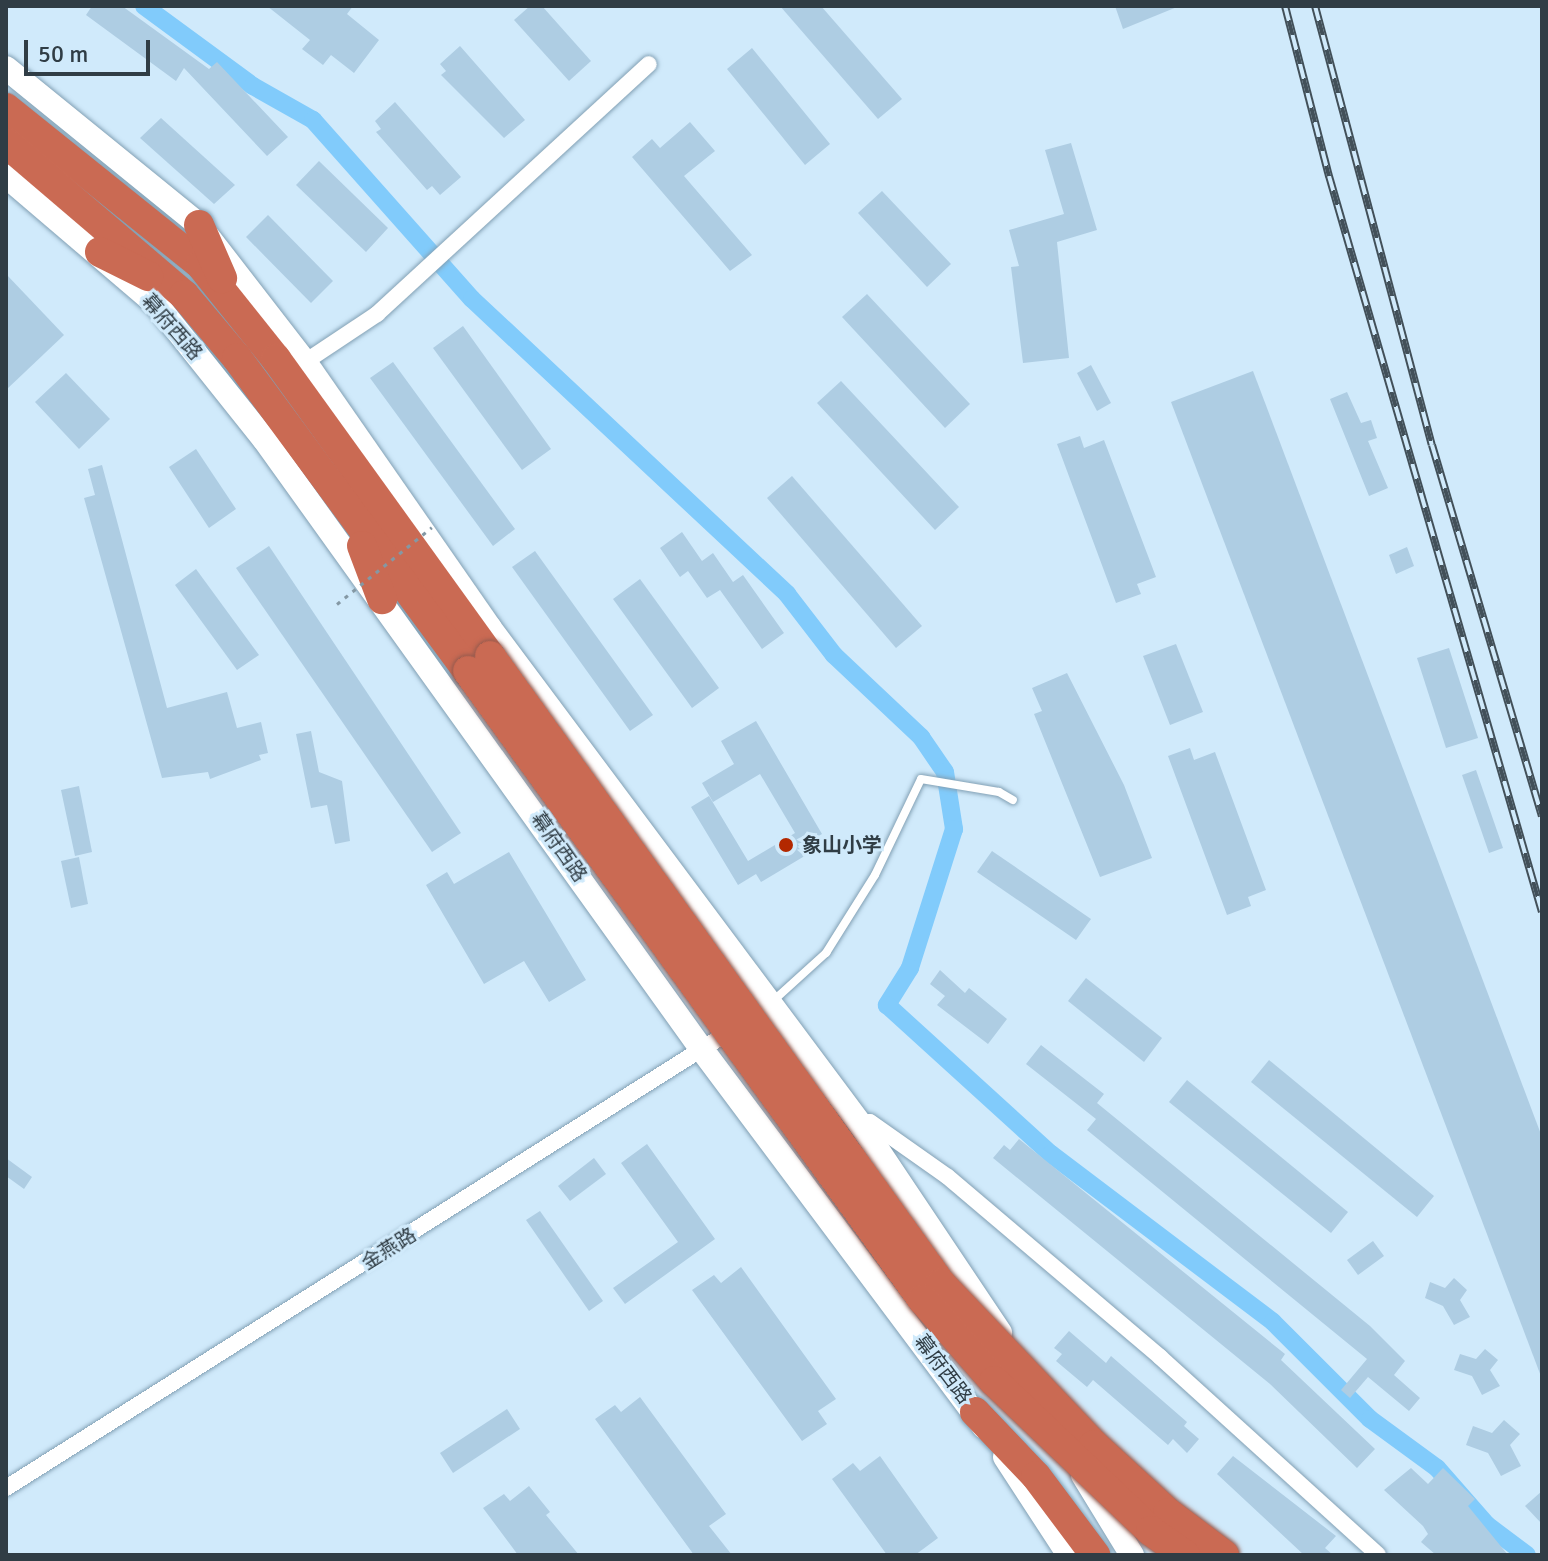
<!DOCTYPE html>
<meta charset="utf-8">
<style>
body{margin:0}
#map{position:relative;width:1548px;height:1561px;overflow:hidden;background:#d0eafb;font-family:Signika,"Noto Sans SC",sans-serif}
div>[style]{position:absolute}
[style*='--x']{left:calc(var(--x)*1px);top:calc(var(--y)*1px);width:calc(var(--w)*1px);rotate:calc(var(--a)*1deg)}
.canal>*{height:18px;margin:-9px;padding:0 9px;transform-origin:9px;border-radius:9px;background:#81cbfb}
.building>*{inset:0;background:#aecde3}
.roads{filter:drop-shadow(0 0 2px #82a0b4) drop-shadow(0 0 2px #82a0b4)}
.lane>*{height:8px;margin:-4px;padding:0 4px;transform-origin:4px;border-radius:4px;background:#fff}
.street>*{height:16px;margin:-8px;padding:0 8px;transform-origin:8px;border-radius:8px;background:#fff}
.secondary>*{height:24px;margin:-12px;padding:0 12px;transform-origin:12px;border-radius:12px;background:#fff}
.highway>*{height:30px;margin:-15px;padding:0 15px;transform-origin:15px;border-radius:15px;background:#ca6a53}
.rail>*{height:8px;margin-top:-4px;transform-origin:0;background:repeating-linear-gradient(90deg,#d0eafb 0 15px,#425059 0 30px);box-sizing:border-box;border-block:2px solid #425059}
.path-bridge>*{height:3px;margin-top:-1.5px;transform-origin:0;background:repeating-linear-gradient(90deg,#8498a4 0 4px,transparent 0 10px)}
.bridges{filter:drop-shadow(0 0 2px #945a4e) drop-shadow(0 0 2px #945a4e)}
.highway-bridge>*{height:30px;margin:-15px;padding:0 15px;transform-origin:15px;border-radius:15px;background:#ca6a53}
.dots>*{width:22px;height:22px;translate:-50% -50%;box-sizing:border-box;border:4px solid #d0eafb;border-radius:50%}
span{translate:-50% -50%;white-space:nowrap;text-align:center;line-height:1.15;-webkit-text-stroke:6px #d0eafb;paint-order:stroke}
.street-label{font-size:20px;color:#303d45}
.poi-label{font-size:20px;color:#303d45;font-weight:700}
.left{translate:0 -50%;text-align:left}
.frame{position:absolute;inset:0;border:8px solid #303d45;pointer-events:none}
.scale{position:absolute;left:24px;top:40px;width:126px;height:36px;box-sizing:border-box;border:4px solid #303d45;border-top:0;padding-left:10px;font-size:24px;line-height:28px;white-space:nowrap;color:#303d45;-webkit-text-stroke:6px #d0eafb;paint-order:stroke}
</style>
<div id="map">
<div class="canal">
<i style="--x:144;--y:6;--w:135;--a:36.3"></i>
<i style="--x:253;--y:86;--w:69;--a:29.5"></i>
<i style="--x:313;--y:120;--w:239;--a:48.4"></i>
<i style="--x:472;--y:299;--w:432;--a:43.1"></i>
<i style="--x:787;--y:594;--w:77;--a:52.4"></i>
<i style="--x:834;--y:655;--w:120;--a:43.3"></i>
<i style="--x:921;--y:737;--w:42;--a:55.6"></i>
<i style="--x:945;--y:772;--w:58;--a:81"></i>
<i style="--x:954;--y:829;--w:146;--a:107.6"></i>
<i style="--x:910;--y:968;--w:44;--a:121.9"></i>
<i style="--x:887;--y:1005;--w:222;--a:42.3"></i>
<i style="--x:1051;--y:1154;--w:278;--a:37.1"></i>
<i style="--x:1273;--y:1322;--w:137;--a:45"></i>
<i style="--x:1370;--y:1419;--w:83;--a:36.2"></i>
<i style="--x:1437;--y:1468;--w:76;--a:48.7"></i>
<i style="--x:1487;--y:1525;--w:50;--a:36.9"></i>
</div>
<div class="building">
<i style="clip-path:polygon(92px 6px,122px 6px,209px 69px,217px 62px,288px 137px,267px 156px,184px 68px,176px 81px,86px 15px)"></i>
<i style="clip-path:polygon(267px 6px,353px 6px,347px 14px,379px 40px,354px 73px,331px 55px,323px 65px,302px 49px,310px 40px)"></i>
<i style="clip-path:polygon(530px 6px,542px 6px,591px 61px,569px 81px,514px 20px)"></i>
<i style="clip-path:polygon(780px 6px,821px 6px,902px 99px,878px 119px)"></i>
<i style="clip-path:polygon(1115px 6px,1177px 6px,1177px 7px,1123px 29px)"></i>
<i style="clip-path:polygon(460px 46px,525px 120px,504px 138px,441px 75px,446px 71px,440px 64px)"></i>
<i style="clip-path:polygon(752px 48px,830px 144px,805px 165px,727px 69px)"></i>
<i style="clip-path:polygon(395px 102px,461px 177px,440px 195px,432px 186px,427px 190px,376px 132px,381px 129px,375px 121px)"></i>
<i style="clip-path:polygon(161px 118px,235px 185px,214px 204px,140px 138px)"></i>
<i style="clip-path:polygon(690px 122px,715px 151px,684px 176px,752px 255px,730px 271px,632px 157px,652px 139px,660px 148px)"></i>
<i style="clip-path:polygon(1071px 143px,1097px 230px,1057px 242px,1069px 358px,1023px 363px,1011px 267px,1019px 266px,1009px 230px,1064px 214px,1045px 150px)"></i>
<i style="clip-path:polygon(319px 161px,388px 228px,366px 252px,296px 185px)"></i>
<i style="clip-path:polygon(882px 191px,951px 264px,927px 287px,858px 213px)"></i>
<i style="clip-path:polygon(268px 215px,333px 281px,311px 303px,246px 237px)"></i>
<i style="clip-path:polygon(6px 274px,64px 335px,6px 390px)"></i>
<i style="clip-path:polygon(867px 294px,970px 404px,945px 428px,842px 317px)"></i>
<i style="clip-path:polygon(463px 326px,551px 449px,522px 470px,433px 348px)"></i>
<i style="clip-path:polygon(393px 362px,515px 529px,493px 546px,370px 378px)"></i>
<i style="clip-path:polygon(1091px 365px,1111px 403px,1097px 411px,1077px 373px)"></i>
<i style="clip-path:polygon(1253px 371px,1542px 1137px,1542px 1379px,1171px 402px)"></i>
<i style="clip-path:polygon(66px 373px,110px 419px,79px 449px,35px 402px)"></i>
<i style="clip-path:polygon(841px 381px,959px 507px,935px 530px,817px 403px)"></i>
<i style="clip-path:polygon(1347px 392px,1361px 423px,1371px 420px,1377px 438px,1368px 441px,1388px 488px,1369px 496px,1330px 399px)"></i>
<i style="clip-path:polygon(1080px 436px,1084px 448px,1104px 440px,1156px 577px,1137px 584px,1141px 594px,1116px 603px,1057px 444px)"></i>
<i style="clip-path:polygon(196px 449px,236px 509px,209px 528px,169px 467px)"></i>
<i style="clip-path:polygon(102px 465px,167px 708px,227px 692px,237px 728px,261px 722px,268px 753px,259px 755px,261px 760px,210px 779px,208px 772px,162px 778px,84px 498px,95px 495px,88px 469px)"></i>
<i style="clip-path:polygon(792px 476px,922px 626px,896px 648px,767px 498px)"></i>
<i style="clip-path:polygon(682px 532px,702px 561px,713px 553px,733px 582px,743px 575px,784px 633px,762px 649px,720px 590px,707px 598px,688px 571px,680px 577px,660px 548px)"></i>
<i style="clip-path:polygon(269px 546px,461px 833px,432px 852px,236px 568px)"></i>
<i style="clip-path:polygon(1407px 547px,1414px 566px,1396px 574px,1389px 555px)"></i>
<i style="clip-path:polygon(535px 551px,653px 715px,630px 731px,512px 567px)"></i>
<i style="clip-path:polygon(196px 569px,259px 655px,237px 670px,175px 585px)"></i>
<i style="clip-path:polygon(640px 579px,719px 688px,692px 708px,613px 599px)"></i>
<i style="clip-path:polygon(1176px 644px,1203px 712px,1170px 725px,1143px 656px)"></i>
<i style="clip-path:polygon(1449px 648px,1478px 738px,1446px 748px,1417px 658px)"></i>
<i style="clip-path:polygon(1067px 673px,1124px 785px,1152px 858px,1100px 877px,1034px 714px,1042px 711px,1032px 688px)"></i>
<i style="clip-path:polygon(756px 721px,822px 834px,802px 845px,808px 854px,761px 882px,756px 874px,738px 885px,691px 807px,709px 796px,748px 861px,795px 833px,760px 774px,713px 802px,702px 783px,734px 764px,721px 741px)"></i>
<i style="clip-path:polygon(311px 731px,319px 772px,342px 781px,350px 841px,335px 844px,327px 805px,311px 808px,296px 734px)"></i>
<i style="clip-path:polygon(1190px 748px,1194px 760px,1215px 752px,1266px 890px,1248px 897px,1251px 906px,1227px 915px,1168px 756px)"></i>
<i style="clip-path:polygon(1476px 770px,1503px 848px,1489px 853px,1462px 775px)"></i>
<i style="clip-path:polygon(79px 786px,92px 852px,75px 856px,61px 790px)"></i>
<i style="clip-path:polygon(992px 851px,1091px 919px,1076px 940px,977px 872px)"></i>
<i style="clip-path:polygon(509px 852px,586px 980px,549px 1002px,524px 961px,484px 984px,426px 885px,447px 872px,454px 884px)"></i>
<i style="clip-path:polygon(79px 857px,88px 904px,71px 908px,61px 861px)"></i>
<i style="clip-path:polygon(940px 970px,965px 993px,969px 988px,1007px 1019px,988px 1044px,937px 1005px,945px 996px,930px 984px)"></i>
<i style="clip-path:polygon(1086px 978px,1162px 1038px,1144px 1062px,1068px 1001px)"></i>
<i style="clip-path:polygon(1041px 1045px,1104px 1094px,1097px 1103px,1370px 1326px,1405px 1361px,1394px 1375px,1420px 1398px,1409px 1411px,1368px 1377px,1350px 1398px,1341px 1390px,1367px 1359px,1087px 1130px,1096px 1119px,1026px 1064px)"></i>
<i style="clip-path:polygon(1269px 1060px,1434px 1196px,1417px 1217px,1251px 1082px)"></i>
<i style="clip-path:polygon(1187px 1080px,1348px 1212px,1331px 1233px,1169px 1102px)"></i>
<i style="clip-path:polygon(1019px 1139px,1285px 1354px,1281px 1360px,1375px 1449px,1357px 1468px,1270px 1384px,993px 1158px,1004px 1145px,1010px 1150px)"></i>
<i style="clip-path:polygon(647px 1144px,715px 1239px,625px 1304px,613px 1288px,678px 1242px,621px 1163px)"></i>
<i style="clip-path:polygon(6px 1158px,32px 1177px,24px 1189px,6px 1176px)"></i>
<i style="clip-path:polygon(594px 1158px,606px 1174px,570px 1201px,558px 1186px)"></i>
<i style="clip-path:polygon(540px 1211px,603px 1301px,589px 1311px,526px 1220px)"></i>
<i style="clip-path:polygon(1373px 1241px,1384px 1256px,1358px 1275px,1347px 1260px)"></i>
<i style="clip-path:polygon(741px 1267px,836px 1399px,818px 1411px,827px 1424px,802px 1441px,692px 1290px,714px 1275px,721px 1283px)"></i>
<i style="clip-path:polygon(1454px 1278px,1467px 1290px,1460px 1300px,1470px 1317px,1454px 1325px,1443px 1306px,1425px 1298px,1430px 1282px,1445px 1288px)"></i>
<i style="clip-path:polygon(1069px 1331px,1106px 1363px,1111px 1356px,1187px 1422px,1184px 1426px,1199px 1439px,1187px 1453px,1173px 1439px,1168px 1445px,1093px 1380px,1087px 1387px,1056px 1361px,1062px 1354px,1054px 1348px)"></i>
<i style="clip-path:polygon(1485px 1349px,1498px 1360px,1490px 1370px,1500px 1386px,1482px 1395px,1472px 1376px,1454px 1370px,1460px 1354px,1476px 1359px)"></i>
<i style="clip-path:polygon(640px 1397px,726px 1514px,709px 1526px,732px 1555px,694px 1555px,595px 1419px,615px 1405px,621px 1412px)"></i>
<i style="clip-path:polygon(507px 1409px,520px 1429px,453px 1473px,440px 1453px)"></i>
<i style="clip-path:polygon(1504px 1420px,1520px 1434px,1510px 1445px,1521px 1466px,1501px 1476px,1488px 1453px,1466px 1445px,1473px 1426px,1492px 1433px)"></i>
<i style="clip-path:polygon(880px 1456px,938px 1538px,915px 1555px,887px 1555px,832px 1479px,853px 1463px,860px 1471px)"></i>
<i style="clip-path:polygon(1233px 1456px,1336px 1536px,1325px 1548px,1333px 1555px,1304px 1555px,1217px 1474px)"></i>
<i style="clip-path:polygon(1411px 1468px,1428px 1484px,1443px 1468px,1475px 1499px,1468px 1506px,1508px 1555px,1436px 1555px,1421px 1542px,1428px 1534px,1423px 1526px,1384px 1490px)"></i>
<i style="clip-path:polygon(529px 1486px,550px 1512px,546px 1515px,579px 1555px,518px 1555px,483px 1508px,504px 1494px,510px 1501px)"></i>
<i style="clip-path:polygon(1542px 1491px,1542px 1524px,1525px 1506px)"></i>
</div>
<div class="roads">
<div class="lane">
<i style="--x:773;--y:1001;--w:72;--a:-42.2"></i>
<i style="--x:826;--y:953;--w:92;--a:-57.9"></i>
<i style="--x:875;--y:875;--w:106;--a:-64.4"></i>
<i style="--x:921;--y:779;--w:79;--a:9.5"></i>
<i style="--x:999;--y:792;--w:16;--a:30"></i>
</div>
<div class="street">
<i style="--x:305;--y:362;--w:87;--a:-33.7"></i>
<i style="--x:377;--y:314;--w:369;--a:-42.6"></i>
<i style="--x:861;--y:1125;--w:9;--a:-18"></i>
<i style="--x:870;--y:1122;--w:95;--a:35.2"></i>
<i style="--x:948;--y:1177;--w:278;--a:40.3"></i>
<i style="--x:1160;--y:1357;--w:294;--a:42.2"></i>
<i style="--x:6;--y:1488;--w:862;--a:-32.25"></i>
</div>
<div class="secondary">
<i style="--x:6;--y:68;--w:249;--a:39.1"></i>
<i style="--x:199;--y:225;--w:173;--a:52.3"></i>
<i style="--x:305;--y:362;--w:323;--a:55.2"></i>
<i style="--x:489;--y:627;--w:622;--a:53.24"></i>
<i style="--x:861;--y:1125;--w:250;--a:56.2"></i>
<i style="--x:6;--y:176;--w:199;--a:40.5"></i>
<i style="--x:157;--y:305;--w:171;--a:51.4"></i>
<i style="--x:264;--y:439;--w:753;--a:54.35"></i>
<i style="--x:703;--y:1051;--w:469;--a:53.2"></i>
<i style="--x:1005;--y:1457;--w:117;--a:56.9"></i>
<i style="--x:1083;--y:1475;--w:94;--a:58.5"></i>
</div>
<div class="highway">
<i style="--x:6;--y:108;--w:250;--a:38.8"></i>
<i style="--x:201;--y:265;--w:120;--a:51.4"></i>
<i style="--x:276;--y:359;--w:366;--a:54.2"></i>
<i style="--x:6;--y:143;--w:234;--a:40.5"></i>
<i style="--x:184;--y:295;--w:82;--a:49.9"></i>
<i style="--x:237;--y:358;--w:389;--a:53.6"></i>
<i style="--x:199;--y:225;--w:58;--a:66.5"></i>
<i style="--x:100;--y:252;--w:54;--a:26.6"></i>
<i style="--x:362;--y:546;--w:57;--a:69.3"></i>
<i style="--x:975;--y:1412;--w:88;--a:46.4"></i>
<i style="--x:1036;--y:1476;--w:99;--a:53.2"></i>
</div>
</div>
<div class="rail">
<i style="--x:1285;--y:6;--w:176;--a:75.5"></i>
<i style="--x:1329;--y:176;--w:766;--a:73.86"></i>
<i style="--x:1315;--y:6;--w:454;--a:75.1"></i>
<i style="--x:1432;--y:445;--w:387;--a:73.5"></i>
</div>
<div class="path-bridge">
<i style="--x:337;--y:604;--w:122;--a:-39"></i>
</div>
<div class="bridges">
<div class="highway-bridge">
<i style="--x:490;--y:656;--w:773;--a:54.32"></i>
<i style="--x:941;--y:1284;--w:222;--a:46.5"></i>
<i style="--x:1094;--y:1445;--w:100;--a:42.6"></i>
<i style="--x:1168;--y:1513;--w:70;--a:36.9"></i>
<i style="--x:468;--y:671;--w:776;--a:54.12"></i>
<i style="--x:923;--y:1300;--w:108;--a:48.8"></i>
<i style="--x:994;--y:1381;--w:217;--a:43.7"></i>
<i style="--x:1151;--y:1531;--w:42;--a:35.2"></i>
</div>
</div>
<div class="dots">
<i style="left:786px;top:845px;background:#b32800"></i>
</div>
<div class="street-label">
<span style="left:172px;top:327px;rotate:49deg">幕府西路</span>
<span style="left:559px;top:847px;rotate:55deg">幕府西路</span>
<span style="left:389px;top:1249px;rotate:-32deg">金燕路</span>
<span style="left:943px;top:1369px;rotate:53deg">幕府西路</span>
</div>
<div class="poi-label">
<span class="left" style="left:802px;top:845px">象山小学</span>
</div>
<div class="frame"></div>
<div class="scale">50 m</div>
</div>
